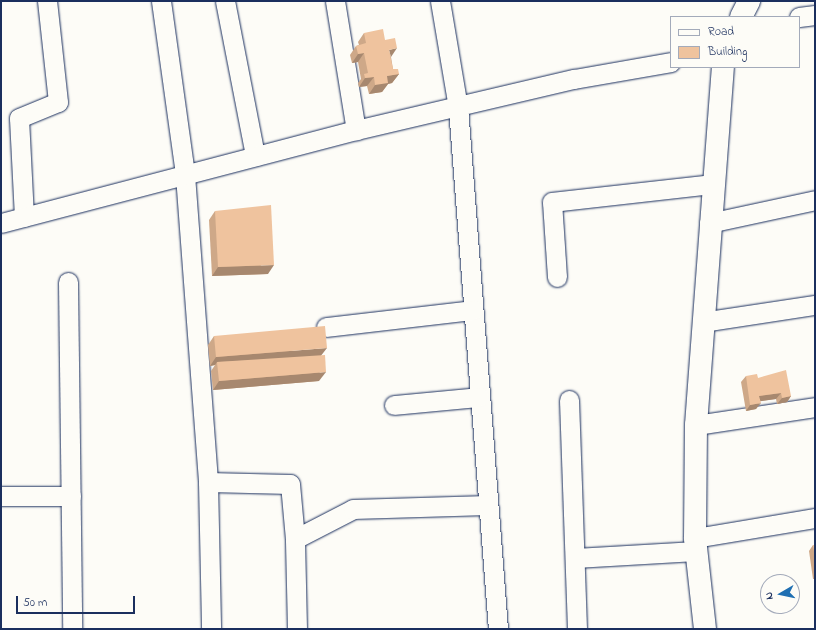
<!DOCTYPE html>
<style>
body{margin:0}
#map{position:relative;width:816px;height:630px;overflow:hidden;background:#fdfcf7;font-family:"Indie Flower",sans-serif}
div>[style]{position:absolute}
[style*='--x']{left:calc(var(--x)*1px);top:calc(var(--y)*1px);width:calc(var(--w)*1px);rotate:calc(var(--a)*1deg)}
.roads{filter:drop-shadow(0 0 1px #1b2f5e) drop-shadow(0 0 1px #1b2f5e)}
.street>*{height:19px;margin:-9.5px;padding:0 9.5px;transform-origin:9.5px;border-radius:9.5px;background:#fdfcf7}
.secondary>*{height:22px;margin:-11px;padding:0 11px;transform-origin:11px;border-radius:11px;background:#fdfcf7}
.wall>*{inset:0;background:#cea888}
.shaded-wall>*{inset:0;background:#a7886f}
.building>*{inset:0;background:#efc39e}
span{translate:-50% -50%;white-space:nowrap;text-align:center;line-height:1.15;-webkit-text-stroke:4px #fdfcf7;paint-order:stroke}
.frame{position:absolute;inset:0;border:2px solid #1b2f5e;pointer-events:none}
.legend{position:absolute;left:670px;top:16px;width:130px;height:52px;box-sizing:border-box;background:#fdfcf7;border:1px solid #a3aaba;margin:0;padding:5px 7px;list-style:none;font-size:12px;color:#1b2f5e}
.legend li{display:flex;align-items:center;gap:8px;height:20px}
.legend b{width:20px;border:1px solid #a3aaba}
.north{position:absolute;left:760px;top:574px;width:40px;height:40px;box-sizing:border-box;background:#fdfcf7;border:1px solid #a3aaba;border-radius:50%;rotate:261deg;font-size:11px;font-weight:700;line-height:16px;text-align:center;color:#1b2f5e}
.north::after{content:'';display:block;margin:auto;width:14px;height:18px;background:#1f6fb2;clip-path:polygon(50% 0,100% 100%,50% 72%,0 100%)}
.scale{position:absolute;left:16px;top:596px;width:119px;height:18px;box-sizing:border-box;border:2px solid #1b2f5e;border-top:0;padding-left:5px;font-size:12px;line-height:14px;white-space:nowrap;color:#1b2f5e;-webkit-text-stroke:3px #fdfcf7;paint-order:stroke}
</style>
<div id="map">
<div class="roads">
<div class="street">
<i style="--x:161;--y:1;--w:176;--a:82.1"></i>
<i style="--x:185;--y:175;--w:308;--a:85.7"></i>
<i style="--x:208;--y:482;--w:147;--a:88.8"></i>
<i style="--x:225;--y:1;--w:158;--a:79"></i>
<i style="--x:335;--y:1;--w:131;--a:80.8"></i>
<i style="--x:440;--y:1;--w:108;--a:80.4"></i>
<i style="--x:458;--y:107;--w:524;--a:85.62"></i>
<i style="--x:799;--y:17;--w:16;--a:-7"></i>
<i style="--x:24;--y:217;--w:99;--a:-92.9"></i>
<i style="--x:19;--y:118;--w:42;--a:-22.3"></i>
<i style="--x:58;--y:102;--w:102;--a:-96.2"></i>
<i style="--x:1;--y:223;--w:367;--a:-14.7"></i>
<i style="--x:356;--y:130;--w:224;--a:-13.2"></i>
<i style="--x:574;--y:79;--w:98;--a:-9.9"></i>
<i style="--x:709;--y:223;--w:108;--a:-12.2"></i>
<i style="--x:557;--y:277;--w:75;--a:-93.8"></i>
<i style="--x:552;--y:202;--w:162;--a:-6.4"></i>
<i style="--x:68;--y:282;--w:347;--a:89.3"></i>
<i style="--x:702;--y:322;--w:114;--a:-8.6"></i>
<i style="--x:326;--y:327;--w:148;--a:-6.6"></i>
<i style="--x:569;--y:400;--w:229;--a:88"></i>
<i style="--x:394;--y:405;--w:85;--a:-5.4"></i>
<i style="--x:696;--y:425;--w:120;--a:-8.6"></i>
<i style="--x:208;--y:482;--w:82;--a:1.4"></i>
<i style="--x:290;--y:484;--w:55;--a:84.8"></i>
<i style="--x:1;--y:496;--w:70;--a:0"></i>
<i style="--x:695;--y:538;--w:122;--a:-9.5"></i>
<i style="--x:575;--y:558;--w:121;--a:-3.3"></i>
<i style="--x:297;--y:629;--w:90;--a:-91.3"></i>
<i style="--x:295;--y:539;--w:65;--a:-27.3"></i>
<i style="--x:353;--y:509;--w:134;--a:-1.7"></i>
</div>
<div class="secondary">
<i style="--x:741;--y:17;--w:18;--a:-63"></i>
<i style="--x:705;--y:629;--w:92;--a:-96.3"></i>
<i style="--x:695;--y:538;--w:113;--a:-89.5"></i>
<i style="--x:696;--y:425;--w:359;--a:-85.7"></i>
</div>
</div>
<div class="wall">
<i style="clip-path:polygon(364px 33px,385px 40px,391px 57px,393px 69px,399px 74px,392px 83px,388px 84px,382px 92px,369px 94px,367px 86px,359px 87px,358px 83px,361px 79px,358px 62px,352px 63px,350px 55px,356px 46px,359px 45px,358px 42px)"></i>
<i style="clip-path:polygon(215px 211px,268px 274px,212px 276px,209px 220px)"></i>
<i style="clip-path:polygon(214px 336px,321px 356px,319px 381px,213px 390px,211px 371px,215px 365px,210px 366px,208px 345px)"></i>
<i style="clip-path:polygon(746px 376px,758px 378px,791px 396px,787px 402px,777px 404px,776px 399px,760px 401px,756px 409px,746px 411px,741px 382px)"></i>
<i style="clip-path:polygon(813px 545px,815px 545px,815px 579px,813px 579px,809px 551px)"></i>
</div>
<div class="shaded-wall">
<i style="clip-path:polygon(397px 48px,391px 57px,389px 50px)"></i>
<i style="clip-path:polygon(364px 53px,358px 62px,352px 63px,358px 54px)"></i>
<i style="clip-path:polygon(399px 74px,392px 83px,388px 84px,382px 92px,369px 94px,375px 85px,387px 76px)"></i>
<i style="clip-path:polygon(374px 77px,367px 86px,359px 87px,365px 78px)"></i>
<i style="clip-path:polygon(274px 265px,268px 274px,212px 276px,218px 267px)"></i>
<i style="clip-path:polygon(327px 348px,320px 357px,217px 362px,215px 365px,210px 366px,216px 357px)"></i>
<i style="clip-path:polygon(326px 372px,319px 381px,213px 390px,219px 381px)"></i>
<i style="clip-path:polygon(781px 393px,776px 399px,755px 402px,759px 396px)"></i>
<i style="clip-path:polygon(791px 396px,787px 402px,777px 404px,782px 398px)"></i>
<i style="clip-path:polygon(761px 403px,756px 409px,746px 411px,750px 405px)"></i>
</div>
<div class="building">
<i style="clip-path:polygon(383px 29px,385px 40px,395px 38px,397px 48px,389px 50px,393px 69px,398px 69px,399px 74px,387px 76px,388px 83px,375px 85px,374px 77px,365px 78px,364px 74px,368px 73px,364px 53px,358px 54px,356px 46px,366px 43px,364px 33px)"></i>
<i style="clip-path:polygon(271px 205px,274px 265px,218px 267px,215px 211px)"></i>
<i style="clip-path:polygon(325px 326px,327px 348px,216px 357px,214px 336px)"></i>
<i style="clip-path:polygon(325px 355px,326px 372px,219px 381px,217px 362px)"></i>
<i style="clip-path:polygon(786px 370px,791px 396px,782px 398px,781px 393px,759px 396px,761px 403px,750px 405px,746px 376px,757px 374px,758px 378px)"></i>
<i style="clip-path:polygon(813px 545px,815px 545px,815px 558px)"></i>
</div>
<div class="frame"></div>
<ul class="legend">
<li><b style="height:5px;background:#fdfcf7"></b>Road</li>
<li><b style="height:11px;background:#efc39e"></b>Building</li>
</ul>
<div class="north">N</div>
<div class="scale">50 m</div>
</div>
